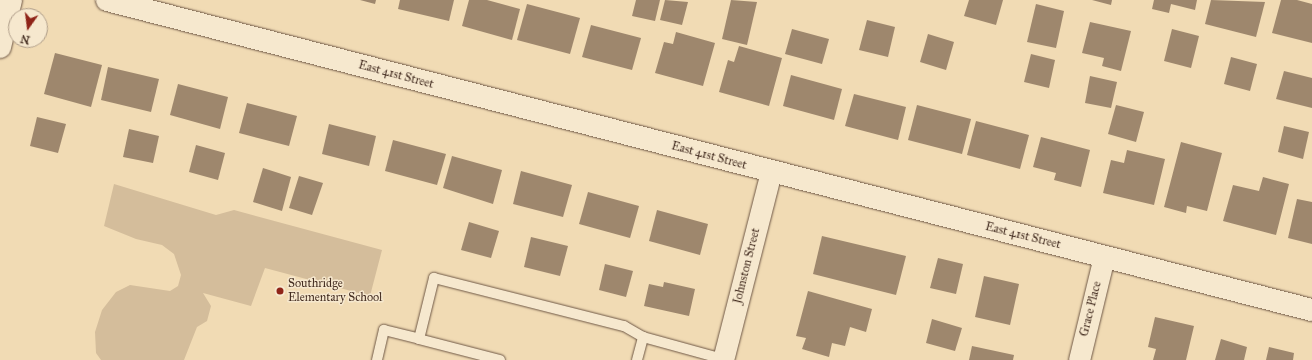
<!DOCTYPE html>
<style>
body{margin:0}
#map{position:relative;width:1312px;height:360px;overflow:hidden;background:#f1dbb4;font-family:"IM FELL Great Primer",serif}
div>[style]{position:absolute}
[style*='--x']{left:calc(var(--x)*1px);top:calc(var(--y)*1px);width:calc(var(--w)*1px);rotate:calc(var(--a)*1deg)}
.green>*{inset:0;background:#d4bd9b}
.building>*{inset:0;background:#9e876d}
.roads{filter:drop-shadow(0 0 1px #6f5846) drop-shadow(0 0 1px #6f5846)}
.service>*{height:10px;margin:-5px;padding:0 5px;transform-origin:5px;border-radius:5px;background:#f6e8ce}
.minor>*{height:21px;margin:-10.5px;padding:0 10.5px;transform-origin:10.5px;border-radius:10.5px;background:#f6e8ce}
.tertiary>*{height:22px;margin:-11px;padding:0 11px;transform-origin:11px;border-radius:11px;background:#f6e8ce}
.dots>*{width:11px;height:11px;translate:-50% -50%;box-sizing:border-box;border:2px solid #f6e8ce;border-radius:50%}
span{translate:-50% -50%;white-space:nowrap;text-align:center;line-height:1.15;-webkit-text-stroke:3px #f6e8ce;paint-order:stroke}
.street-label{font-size:12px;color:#442d21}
.poi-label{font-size:12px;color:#442d21}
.left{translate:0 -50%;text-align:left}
.north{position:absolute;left:8px;top:8px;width:40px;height:40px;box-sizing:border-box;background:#f6e8ce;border:1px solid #af9d89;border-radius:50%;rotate:194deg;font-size:11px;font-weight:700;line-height:16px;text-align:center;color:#442d21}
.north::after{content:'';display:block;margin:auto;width:14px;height:18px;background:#8f2418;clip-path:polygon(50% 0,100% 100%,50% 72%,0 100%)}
</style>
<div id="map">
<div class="green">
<i style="clip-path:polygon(114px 184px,216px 215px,234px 210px,382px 250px,370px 296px,265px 268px,251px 306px,203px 293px,211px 306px,207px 321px,197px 327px,184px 360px,101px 360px,96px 353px,95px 332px,102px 310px,116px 292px,130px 285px,170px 291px,178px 286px,181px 275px,174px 254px,162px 245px,136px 239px,104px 226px)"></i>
</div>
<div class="building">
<i style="clip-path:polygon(360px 0,376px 0,375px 4px)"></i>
<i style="clip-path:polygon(400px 0,454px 0,449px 21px,398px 9px)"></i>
<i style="clip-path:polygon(469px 0,487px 0,520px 9px,512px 40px,462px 26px)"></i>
<i style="clip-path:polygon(636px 0,660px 0,655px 21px,632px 16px)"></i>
<i style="clip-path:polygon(665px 0,688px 2px,682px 25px,660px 20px)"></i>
<i style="clip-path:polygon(731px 0,757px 2px,747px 45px,722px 39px)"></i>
<i style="clip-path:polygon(969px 0,1003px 0,996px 25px,964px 16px)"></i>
<i style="clip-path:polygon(1092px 0,1112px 0,1111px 5px)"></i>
<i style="clip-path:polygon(1154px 0,1197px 0,1195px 10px,1171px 4px,1169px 13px,1152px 9px)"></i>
<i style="clip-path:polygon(1211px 0,1265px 2px,1256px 37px,1205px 24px)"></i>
<i style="clip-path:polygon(1281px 0,1297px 0,1312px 4px,1312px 43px,1272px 33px)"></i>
<i style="clip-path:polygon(527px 4px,580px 18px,570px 54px,517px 40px)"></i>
<i style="clip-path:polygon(1036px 4px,1064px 11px,1056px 48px,1027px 42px)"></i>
<i style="clip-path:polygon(867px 20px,895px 27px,888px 57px,859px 50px)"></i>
<i style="clip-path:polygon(1090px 22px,1131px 31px,1121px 71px,1102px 66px,1104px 58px,1082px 53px)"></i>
<i style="clip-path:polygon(591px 25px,641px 38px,632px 70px,582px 57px)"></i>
<i style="clip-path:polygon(792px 29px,829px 39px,822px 64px,785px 54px)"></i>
<i style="clip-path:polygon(1172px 29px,1199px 36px,1191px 68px,1164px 61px)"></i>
<i style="clip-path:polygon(676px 32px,715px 43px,703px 86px,655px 73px,664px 42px,673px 44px)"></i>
<i style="clip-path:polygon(928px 34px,954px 42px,946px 70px,920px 62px)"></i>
<i style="clip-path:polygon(739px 46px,782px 58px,769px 106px,719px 92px,728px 60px,734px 62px)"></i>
<i style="clip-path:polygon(55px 53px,102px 65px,91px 107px,44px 94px)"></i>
<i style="clip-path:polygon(1031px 54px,1055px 60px,1049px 88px,1024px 82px)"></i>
<i style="clip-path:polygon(1231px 57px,1257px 64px,1250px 91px,1224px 84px)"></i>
<i style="clip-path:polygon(108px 67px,159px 79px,151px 112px,101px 100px)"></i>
<i style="clip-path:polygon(1284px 71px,1312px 78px,1312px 108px,1276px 99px)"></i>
<i style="clip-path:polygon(791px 75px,842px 89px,834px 120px,783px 106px)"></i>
<i style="clip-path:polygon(1090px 76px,1117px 82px,1111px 108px,1085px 103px)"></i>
<i style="clip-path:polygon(178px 84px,228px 97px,220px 129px,170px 115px)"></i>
<i style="clip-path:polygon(854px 94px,906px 107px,898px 140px,845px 126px)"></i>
<i style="clip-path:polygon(247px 103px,297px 116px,289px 146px,239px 133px)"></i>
<i style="clip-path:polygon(917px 105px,971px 119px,962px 154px,908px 140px)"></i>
<i style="clip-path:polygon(1116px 105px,1144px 112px,1136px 142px,1108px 134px)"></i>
<i style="clip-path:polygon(37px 117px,66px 124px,58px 153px,30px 146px)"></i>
<i style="clip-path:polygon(976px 121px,1029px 135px,1020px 169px,967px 155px)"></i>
<i style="clip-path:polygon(329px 124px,376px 136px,369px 166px,322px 154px)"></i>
<i style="clip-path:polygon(1284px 126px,1309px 132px,1303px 159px,1278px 152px)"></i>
<i style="clip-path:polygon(129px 129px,159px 136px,153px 163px,123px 157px)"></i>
<i style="clip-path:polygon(1041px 137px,1090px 150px,1081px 187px,1054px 180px,1056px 173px,1033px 167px)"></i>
<i style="clip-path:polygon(393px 140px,446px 154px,437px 185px,385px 171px)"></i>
<i style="clip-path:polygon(1181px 142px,1222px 153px,1207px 211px,1187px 206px,1186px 213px,1164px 207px)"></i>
<i style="clip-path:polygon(196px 145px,225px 153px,218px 180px,189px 172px)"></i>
<i style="clip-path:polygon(1127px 150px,1165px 159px,1154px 205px,1103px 193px,1111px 160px,1124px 163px)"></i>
<i style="clip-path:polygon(452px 156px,502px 170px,493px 204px,443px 188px)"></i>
<i style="clip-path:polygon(263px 168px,291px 177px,282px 211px,253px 202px)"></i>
<i style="clip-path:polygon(521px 171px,572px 185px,563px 217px,513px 204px)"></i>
<i style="clip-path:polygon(299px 176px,323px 183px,312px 215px,289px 208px)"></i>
<i style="clip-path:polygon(1263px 177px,1289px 184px,1276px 235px,1223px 221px,1233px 185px,1259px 191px)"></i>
<i style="clip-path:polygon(588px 192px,639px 206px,630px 238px,579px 224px)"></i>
<i style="clip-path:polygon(1297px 199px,1312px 202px,1312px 244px,1288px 238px)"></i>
<i style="clip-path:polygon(657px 210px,708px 224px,700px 255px,649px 241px)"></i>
<i style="clip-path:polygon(469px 222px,499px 231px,491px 258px,461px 250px)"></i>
<i style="clip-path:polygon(822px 236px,906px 256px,896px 295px,813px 274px)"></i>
<i style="clip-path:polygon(531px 237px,568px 246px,560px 276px,524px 267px)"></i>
<i style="clip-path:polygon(938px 258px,963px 264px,956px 294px,930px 288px)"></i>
<i style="clip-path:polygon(605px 264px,633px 271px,626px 297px,599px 290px)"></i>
<i style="clip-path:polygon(984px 276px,1019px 284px,1010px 325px,975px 317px)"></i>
<i style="clip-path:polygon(664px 282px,695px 289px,689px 316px,644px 306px,649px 284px,663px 287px)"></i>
<i style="clip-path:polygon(808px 291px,872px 309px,866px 332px,850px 327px,845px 346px,832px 343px,829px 357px,802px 349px,806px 338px,796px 336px)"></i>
<i style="clip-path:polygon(1155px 317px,1194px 326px,1186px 360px,1153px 360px,1156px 349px,1148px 347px)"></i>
<i style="clip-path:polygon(932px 319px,962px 328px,955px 351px,926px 343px)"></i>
<i style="clip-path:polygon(1221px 339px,1247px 347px,1244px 360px,1215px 360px)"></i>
<i style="clip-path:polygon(972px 346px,1014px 355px,1013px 360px,969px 360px)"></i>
<i style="clip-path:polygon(1269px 347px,1294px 353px,1293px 360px,1266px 360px)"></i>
</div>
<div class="roads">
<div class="service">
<i style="--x:377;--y:360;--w:31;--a:-77"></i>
<i style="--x:384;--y:330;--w:36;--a:14"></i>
<i style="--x:500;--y:360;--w:84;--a:-165.5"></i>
<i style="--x:419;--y:339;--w:63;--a:-76.2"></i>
<i style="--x:434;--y:278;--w:196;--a:14.2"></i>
<i style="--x:624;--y:326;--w:22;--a:30"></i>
<i style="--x:637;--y:360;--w:24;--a:-75"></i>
<i style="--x:643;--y:337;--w:83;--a:15.4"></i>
</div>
<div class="minor">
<i style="--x:723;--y:360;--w:194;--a:-75.7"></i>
<i style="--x:1079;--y:360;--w:106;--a:-76.4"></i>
</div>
<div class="tertiary">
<i style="--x:107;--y:0;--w:1244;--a:14.43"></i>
<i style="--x:0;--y:47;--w:48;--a:-76.8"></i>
</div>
</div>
<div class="dots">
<i style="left:280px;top:291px;background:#8f2418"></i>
</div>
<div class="street-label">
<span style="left:396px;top:75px;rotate:15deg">East 41st Street</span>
<span style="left:709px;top:156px;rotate:15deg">East 41st Street</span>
<span style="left:1023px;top:236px;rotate:14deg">East 41st Street</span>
<span style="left:747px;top:266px;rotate:-76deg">Johnston Street</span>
<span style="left:1091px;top:309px;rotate:-76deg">Grace Place</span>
</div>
<div class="poi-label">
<span class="left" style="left:288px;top:291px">Southridge<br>Elementary School</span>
</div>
<div class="north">N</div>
</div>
